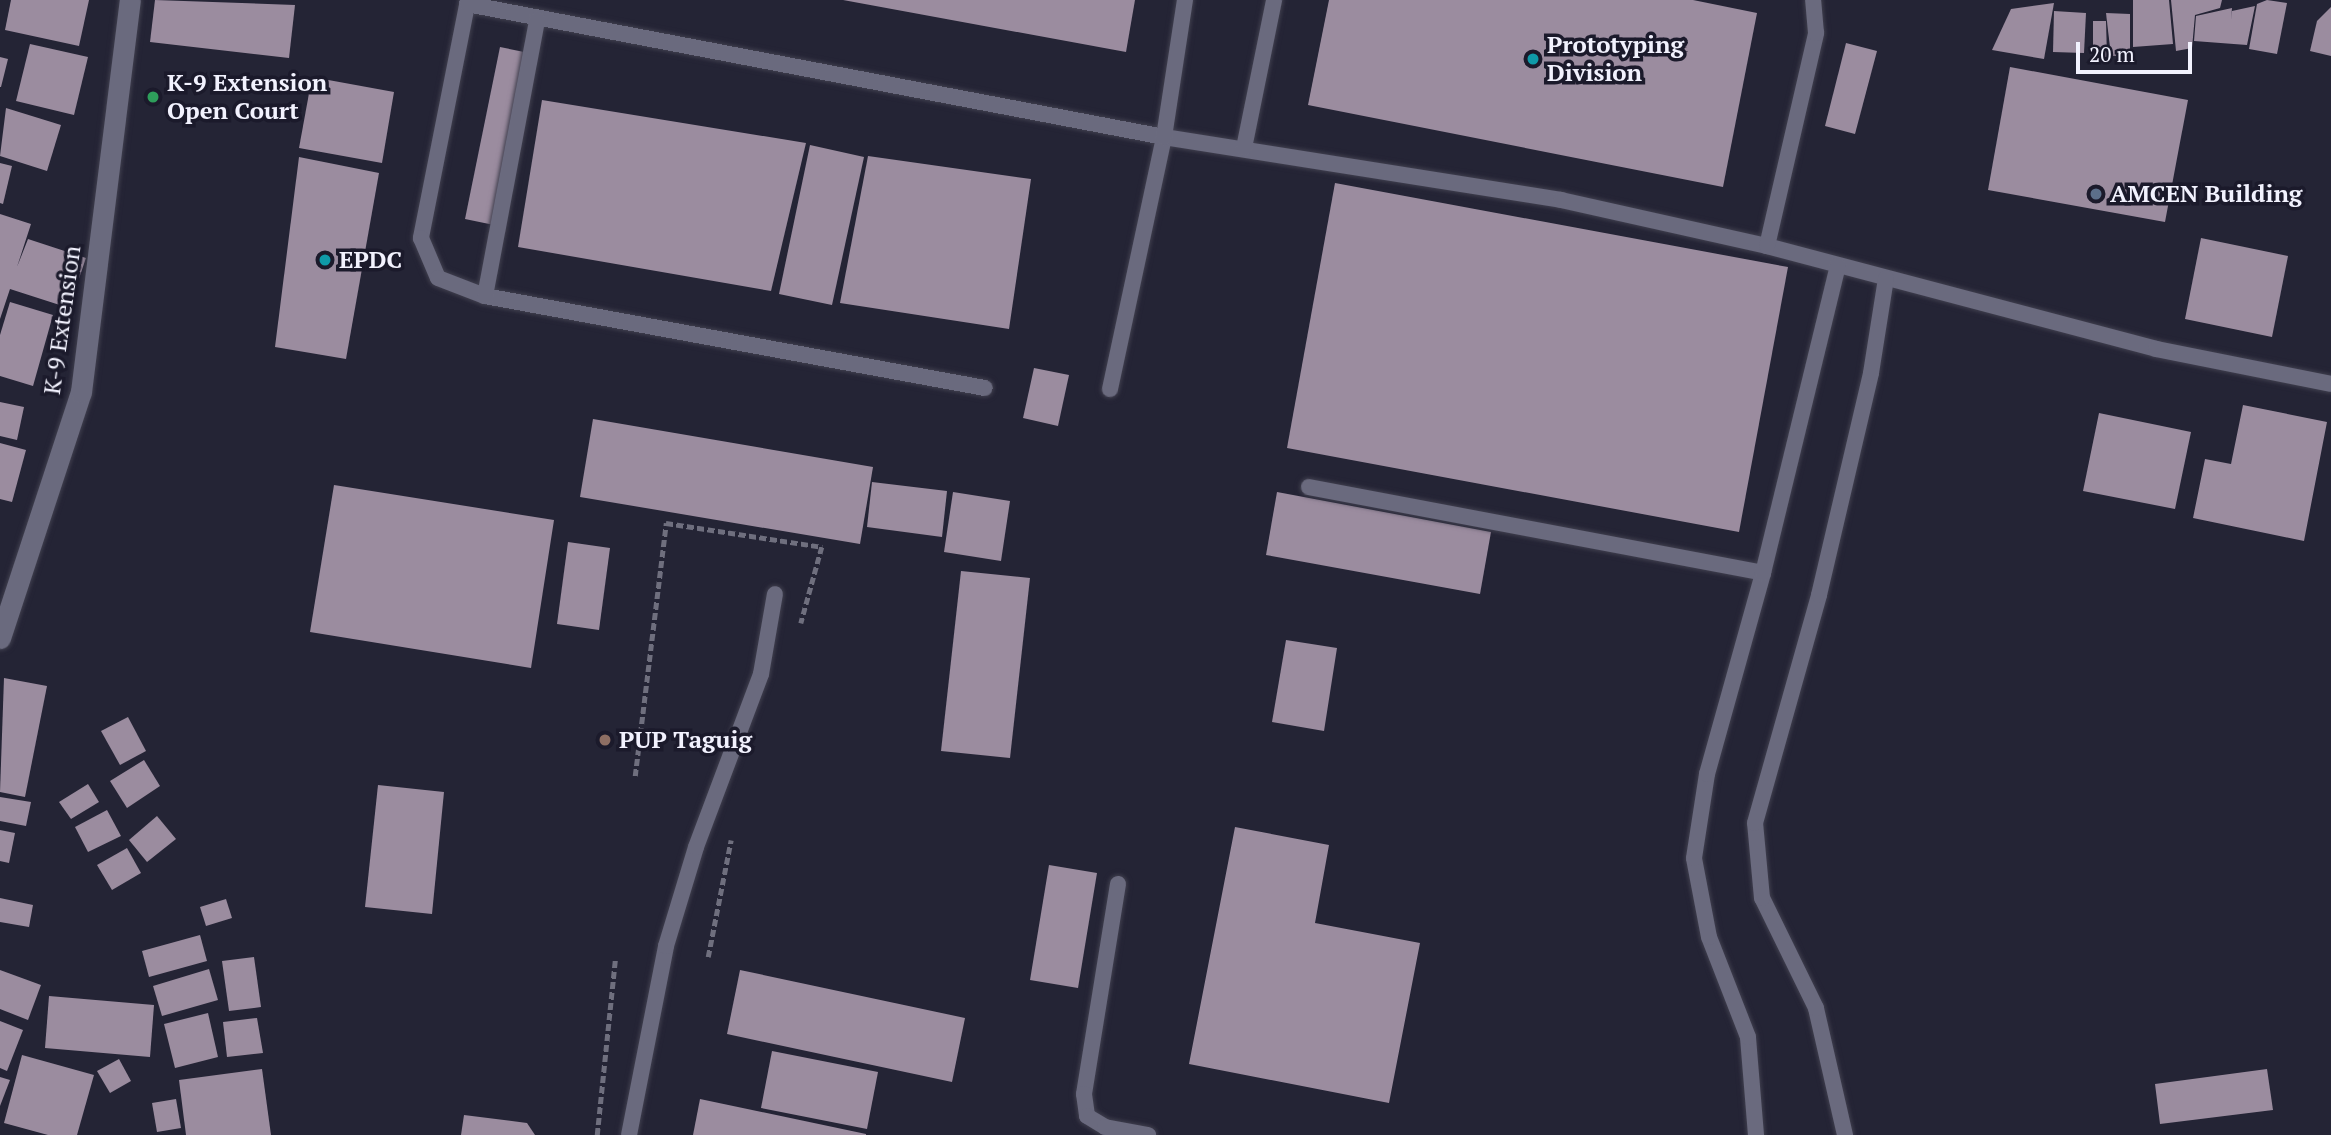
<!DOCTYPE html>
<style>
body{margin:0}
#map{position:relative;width:2331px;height:1135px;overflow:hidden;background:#242435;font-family:"PT Serif",serif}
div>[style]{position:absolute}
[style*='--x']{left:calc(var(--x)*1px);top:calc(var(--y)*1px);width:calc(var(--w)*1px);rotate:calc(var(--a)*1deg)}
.building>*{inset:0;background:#9b8c9f}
.path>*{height:4.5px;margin-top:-2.25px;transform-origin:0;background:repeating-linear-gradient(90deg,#6f6f7e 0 7px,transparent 0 10.5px)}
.roads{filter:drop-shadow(0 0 2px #403f4e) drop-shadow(0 0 2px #403f4e)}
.lane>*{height:16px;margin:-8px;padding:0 8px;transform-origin:8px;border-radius:8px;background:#6a6a7e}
.street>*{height:21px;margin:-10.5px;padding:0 10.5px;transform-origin:10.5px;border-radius:10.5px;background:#6a6a7e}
.dots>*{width:19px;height:19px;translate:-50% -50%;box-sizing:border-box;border:4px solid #1b1a2b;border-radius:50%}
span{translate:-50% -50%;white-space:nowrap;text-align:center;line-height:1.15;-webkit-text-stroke:7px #1b1a2b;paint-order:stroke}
.poi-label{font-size:24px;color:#f2f2fe;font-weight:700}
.left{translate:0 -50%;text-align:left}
.street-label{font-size:24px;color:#f2f2fe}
.scale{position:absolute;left:2076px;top:42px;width:116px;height:32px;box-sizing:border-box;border:4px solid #f2f2fe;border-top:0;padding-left:9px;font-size:21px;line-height:24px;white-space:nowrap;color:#f2f2fe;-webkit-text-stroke:5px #1b1a2b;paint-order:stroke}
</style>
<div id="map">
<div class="building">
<i style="clip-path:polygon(11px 0,89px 0,79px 46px,5px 30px)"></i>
<i style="clip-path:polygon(155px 0,295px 5px,289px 58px,150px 42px)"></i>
<i style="clip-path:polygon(843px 0,1135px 0,1126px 52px)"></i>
<i style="clip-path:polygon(1329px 0,1693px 0,1757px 13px,1723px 187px,1308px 105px)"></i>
<i style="clip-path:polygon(2133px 0,2169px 0,2173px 44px,2133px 47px)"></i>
<i style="clip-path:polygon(2171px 0,2222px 0,2220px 8px,2195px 15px,2192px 48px,2176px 51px)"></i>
<i style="clip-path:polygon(2267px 0,2287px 3px,2277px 54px,2249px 49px,2257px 4px)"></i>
<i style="clip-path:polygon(2054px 3px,2044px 59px,1992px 50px,2011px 9px)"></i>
<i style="clip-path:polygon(2255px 6px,2247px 45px,2194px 41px,2196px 16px,2232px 8px,2231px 20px,2232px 11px)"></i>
<i style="clip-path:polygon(2331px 7px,2331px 56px,2310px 51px,2317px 21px)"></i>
<i style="clip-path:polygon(2054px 11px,2086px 13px,2084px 53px,2053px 52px)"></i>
<i style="clip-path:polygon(2106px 13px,2130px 14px,2130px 55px,2111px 56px)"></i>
<i style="clip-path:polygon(2093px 21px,2106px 21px,2107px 57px,2093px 57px)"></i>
<i style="clip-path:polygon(1846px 43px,1877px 51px,1855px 134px,1825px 126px)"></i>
<i style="clip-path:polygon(30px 44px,88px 57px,74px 115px,16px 101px)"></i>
<i style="clip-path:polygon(500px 47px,529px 53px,494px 225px,465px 219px)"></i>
<i style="clip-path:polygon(0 57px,8px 59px,1px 87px,0 87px)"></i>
<i style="clip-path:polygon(2010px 67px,2188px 100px,2165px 222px,1988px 190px)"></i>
<i style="clip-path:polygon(312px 77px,394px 92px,382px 163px,299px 148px)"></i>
<i style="clip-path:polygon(542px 100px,806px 143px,771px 291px,518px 247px)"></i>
<i style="clip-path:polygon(6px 108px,61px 125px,47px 171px,0 156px)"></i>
<i style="clip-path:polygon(810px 145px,864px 157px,832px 305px,779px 294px)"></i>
<i style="clip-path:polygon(868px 156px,1031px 179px,1009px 329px,840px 303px)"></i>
<i style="clip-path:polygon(299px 157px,379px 173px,346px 359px,275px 347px)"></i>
<i style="clip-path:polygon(0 163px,12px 166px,3px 204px,0 203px)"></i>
<i style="clip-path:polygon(1335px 183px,1788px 267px,1739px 532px,1287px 448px)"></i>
<i style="clip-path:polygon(0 214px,31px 224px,17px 267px,28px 239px,86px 258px,69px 308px,10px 289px,0 319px)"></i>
<i style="clip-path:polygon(2201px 238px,2288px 256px,2272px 337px,2185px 319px)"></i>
<i style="clip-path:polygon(10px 302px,53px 315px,33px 386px,0 376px,0 335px)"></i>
<i style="clip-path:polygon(1034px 368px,1069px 375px,1058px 426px,1023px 418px)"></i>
<i style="clip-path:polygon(0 402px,24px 407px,17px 440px,0 436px)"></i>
<i style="clip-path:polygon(2243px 405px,2327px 422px,2304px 541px,2193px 518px,2205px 459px,2231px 464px)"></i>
<i style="clip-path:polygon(2099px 413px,2191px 432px,2175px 509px,2083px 491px)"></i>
<i style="clip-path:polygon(593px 419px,873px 467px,860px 544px,580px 497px)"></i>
<i style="clip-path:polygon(0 443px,26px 450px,12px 502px,0 499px)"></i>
<i style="clip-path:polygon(872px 482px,947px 491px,942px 537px,867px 527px)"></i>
<i style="clip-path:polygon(334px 485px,554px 520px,531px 668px,310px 632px)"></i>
<i style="clip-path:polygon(953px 492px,1010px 501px,1001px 561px,944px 552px)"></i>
<i style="clip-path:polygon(1277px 492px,1491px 532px,1480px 594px,1266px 555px)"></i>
<i style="clip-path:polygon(568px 542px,610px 548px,599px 630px,557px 624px)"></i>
<i style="clip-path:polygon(961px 571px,1030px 578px,1010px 758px,941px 751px)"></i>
<i style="clip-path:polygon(1286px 640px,1337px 648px,1324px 731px,1272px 722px)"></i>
<i style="clip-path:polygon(4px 678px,47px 686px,25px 797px,0 792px)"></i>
<i style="clip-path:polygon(128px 717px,146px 751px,120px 765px,101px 731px)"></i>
<i style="clip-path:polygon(144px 760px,160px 786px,127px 808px,110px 781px)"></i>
<i style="clip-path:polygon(88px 784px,99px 802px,71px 819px,59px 802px)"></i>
<i style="clip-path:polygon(378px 785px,444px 792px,432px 914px,365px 907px)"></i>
<i style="clip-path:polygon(0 797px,31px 802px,26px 826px,0 821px)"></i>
<i style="clip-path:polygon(107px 810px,121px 836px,88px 852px,75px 827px)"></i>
<i style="clip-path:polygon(157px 816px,176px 839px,147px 862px,129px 840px)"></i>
<i style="clip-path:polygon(1235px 827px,1329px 845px,1315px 923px,1420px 943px,1389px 1103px,1189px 1064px)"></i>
<i style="clip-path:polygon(0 830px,15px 833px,9px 863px,0 861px)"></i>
<i style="clip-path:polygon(127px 848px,141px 873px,112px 890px,97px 865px)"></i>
<i style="clip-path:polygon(1049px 865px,1097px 873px,1078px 988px,1030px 980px)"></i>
<i style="clip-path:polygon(0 898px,33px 905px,29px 927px,0 922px)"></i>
<i style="clip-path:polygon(226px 899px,232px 918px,206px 926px,200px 907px)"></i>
<i style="clip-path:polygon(200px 935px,207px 961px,149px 977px,142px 951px)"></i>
<i style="clip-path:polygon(254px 957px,261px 1007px,229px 1011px,222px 961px)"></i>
<i style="clip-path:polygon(209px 969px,218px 1000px,162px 1016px,153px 986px)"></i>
<i style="clip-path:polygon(0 970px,41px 985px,28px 1020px,0 1009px)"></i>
<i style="clip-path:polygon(740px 970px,965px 1018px,952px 1082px,727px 1034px)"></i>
<i style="clip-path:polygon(49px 996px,154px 1005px,150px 1057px,45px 1048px)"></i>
<i style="clip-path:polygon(208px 1013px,218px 1057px,175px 1068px,164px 1024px)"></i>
<i style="clip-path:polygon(257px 1018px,263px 1053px,227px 1057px,223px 1022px)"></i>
<i style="clip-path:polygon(0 1021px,23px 1030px,7px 1071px,0 1068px)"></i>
<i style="clip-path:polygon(772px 1051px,878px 1072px,867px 1129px,761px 1108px)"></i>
<i style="clip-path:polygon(22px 1055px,94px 1075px,77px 1135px,48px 1135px,4px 1123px)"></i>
<i style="clip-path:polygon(119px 1059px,131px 1081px,110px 1093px,97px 1071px)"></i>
<i style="clip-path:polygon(262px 1069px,271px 1135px,186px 1135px,179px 1080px)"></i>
<i style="clip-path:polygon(2267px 1069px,2273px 1110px,2160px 1124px,2155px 1084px)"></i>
<i style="clip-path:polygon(0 1077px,10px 1080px,0 1106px)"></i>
<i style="clip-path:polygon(176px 1099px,181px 1128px,157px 1132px,152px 1103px)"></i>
<i style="clip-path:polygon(700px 1099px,866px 1134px,866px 1135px,693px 1135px)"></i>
<i style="clip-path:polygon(464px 1115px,527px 1123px,535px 1135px,461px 1135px)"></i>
</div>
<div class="path">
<i style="--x:635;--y:776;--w:255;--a:-83"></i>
<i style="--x:666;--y:523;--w:158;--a:8.7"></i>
<i style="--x:822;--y:547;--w:79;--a:105.4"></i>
<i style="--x:708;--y:957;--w:119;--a:-78.9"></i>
<i style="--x:597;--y:1135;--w:176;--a:-84.1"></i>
</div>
<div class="roads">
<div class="lane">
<i style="--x:468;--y:0;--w:243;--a:101.2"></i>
<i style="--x:421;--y:238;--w:43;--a:67"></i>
<i style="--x:438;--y:278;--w:50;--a:21"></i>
<i style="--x:485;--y:296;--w:508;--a:10.43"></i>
<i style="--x:467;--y:4;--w:710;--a:10.8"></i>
<i style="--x:1164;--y:137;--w:402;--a:9"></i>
<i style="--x:1561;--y:200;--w:211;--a:12.6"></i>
<i style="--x:1767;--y:246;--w:402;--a:14.8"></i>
<i style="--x:2156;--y:349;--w:178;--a:11.3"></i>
<i style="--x:1244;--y:148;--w:151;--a:-78.5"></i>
<i style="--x:1767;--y:246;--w:219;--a:-77"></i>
<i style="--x:1816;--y:33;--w:33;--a:-95"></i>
<i style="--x:485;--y:296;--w:281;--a:-79.3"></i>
<i style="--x:1110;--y:389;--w:258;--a:-77.9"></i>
<i style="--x:1164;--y:137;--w:139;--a:-81.3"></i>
<i style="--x:1309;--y:487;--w:462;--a:10.7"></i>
<i style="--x:1118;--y:884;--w:213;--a:99.2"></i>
<i style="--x:1084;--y:1094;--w:22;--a:82"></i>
<i style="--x:1087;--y:1116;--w:21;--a:31"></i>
<i style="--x:1105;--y:1127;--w:44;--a:10.5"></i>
<i style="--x:629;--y:1135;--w:193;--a:-78.9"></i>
<i style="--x:666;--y:946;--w:103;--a:-73.1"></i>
<i style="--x:696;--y:847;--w:185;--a:-69.4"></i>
<i style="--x:761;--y:674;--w:81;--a:-80.1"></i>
<i style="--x:1756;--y:1135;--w:98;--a:-94.7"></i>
<i style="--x:1748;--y:1037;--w:107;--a:-111.3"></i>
<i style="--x:1709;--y:937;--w:80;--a:-100.8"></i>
<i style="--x:1694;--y:858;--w:85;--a:-81.2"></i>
<i style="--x:1707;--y:774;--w:209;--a:-74.4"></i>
<i style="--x:1763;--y:573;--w:316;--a:-76.3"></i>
<i style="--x:1845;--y:1135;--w:130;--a:-102.9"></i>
<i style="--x:1816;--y:1008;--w:123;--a:-116.1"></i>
<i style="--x:1762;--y:898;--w:75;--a:-95.3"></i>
<i style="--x:1755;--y:823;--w:237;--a:-74.3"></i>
<i style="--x:1819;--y:595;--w:228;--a:-76.8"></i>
<i style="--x:1871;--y:373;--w:96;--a:-81"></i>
</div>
<div class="street">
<i style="--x:0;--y:638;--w:259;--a:-71.8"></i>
<i style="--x:81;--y:392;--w:395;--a:-82.9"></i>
</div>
</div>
<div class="dots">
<i style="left:1533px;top:59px;background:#0f9aa8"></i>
<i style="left:153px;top:97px;background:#2e9e5b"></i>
<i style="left:2096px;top:194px;background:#5c6f8a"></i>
<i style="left:325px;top:260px;background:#0f9aa8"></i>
<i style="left:605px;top:740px;background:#8d6e63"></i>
</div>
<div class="poi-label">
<span class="left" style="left:1547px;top:59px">Prototyping<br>Division</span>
<span class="left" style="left:167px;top:97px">K-9 Extension<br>Open Court</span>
<span class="left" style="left:2110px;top:194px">AMCEN Building</span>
<span class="left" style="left:339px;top:260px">EPDC</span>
<span class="left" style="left:619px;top:740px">PUP Taguig</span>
</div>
<div class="street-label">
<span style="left:62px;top:320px;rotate:-82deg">K-9 Extension</span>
</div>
<div class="scale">20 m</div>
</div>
